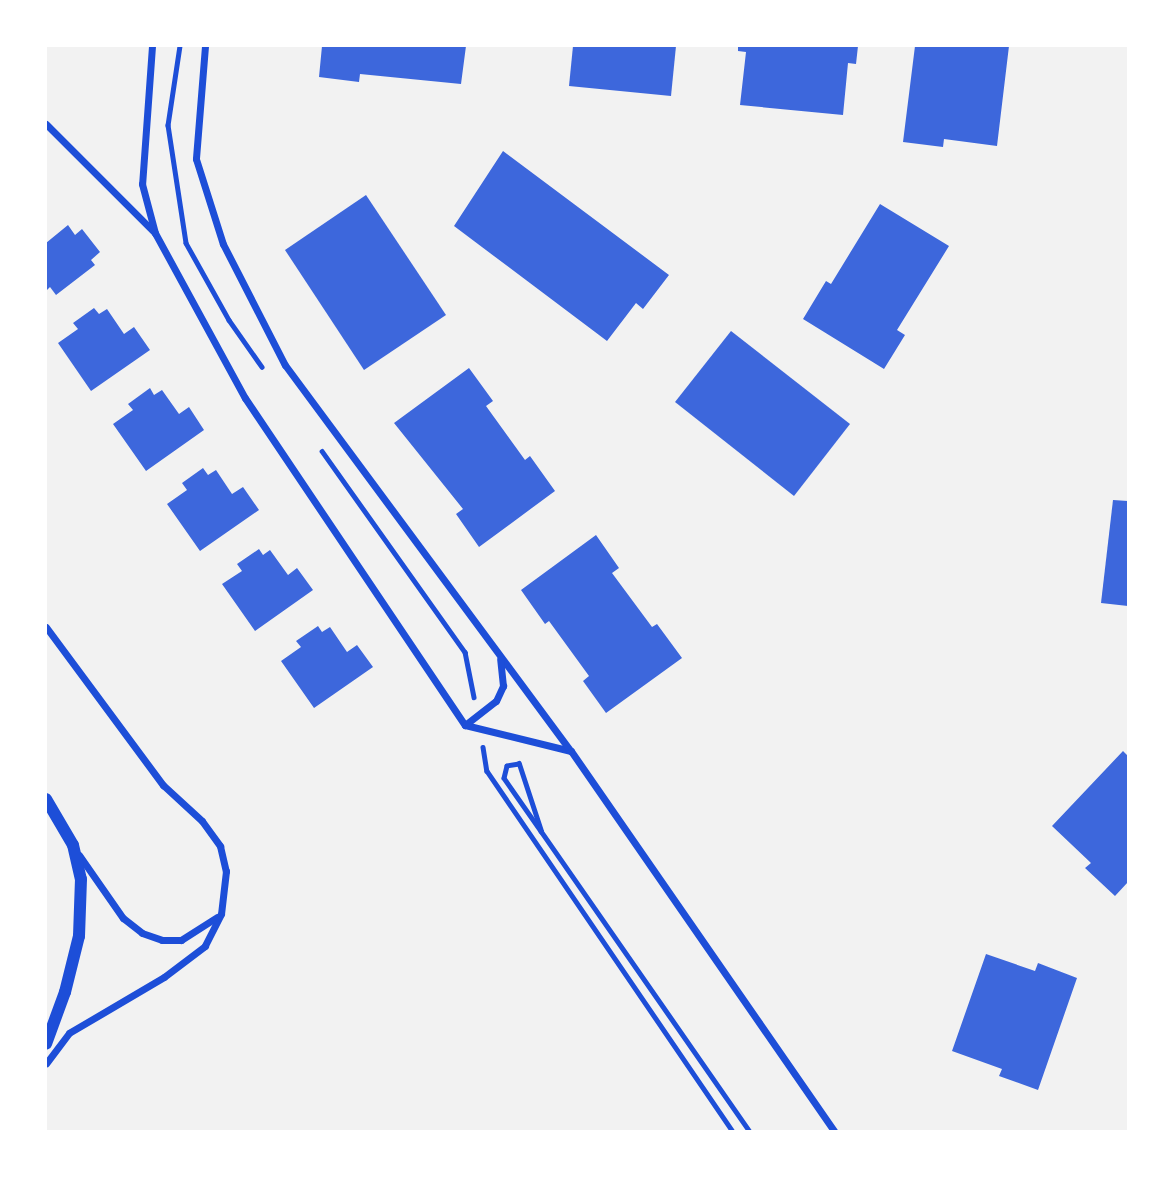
<!DOCTYPE html>
<style>
body{margin:0}
#map{position:relative;width:1174px;height:1177px;overflow:hidden;background:#f2f2f2;font-family:Lato,sans-serif}
div>[style]{position:absolute}
[style*='--x']{left:calc(var(--x)*1px);top:calc(var(--y)*1px);width:calc(var(--w)*1px);rotate:calc(var(--a)*1deg)}
.building>*{inset:0;background:#3d67dc}
.path>*{height:4.5px;margin:-2.25px;padding:0 2.25px;transform-origin:2.25px;border-radius:2.25px;background:#1d4ed8}
.minor>*{height:7px;margin:-3.5px;padding:0 3.5px;transform-origin:3.5px;border-radius:3.5px;background:#1d4ed8}
.tertiary>*{height:12px;margin:-6px;padding:0 6px;transform-origin:6px;border-radius:6px;background:#1d4ed8}
span{translate:-50% -50%;white-space:nowrap;text-align:center;line-height:1.15;-webkit-text-stroke:7px #fff;paint-order:stroke}
.frame{position:absolute;inset:0;border:47px solid #fff;pointer-events:none}
</style>
<div id="map">
<div class="building">
<i style="clip-path:polygon(322px 46px,466px 46px,461px 84px,360px 74px,359px 82px,319px 77px)"></i>
<i style="clip-path:polygon(573px 46px,676px 46px,671px 96px,569px 86px)"></i>
<i style="clip-path:polygon(738px 46px,858px 46px,856px 64px,848px 63px,843px 115px,740px 105px,746px 52px,738px 51px)"></i>
<i style="clip-path:polygon(915px 46px,1009px 46px,997px 146px,944px 139px,943px 147px,903px 142px)"></i>
<i style="clip-path:polygon(503px 151px,669px 275px,643px 309px,636px 303px,607px 341px,454px 226px)"></i>
<i style="clip-path:polygon(366px 195px,446px 315px,364px 370px,285px 250px)"></i>
<i style="clip-path:polygon(880px 204px,949px 246px,897px 330px,905px 335px,884px 369px,803px 319px,826px 281px,831px 284px)"></i>
<i style="clip-path:polygon(68px 225px,75px 235px,82px 229px,100px 252px,91px 260px,95px 265px,56px 295px,50px 287px,46px 291px,46px 243px)"></i>
<i style="clip-path:polygon(94px 308px,99px 314px,107px 309px,124px 334px,134px 327px,150px 350px,91px 391px,58px 343px,78px 329px,73px 323px)"></i>
<i style="clip-path:polygon(731px 331px,850px 424px,794px 496px,675px 402px)"></i>
<i style="clip-path:polygon(469px 368px,493px 401px,486px 406px,525px 460px,530px 456px,555px 491px,479px 547px,456px 514px,463px 509px,394px 423px)"></i>
<i style="clip-path:polygon(150px 388px,154px 395px,162px 390px,179px 414px,189px 407px,204px 430px,146px 471px,113px 424px,133px 410px,128px 404px)"></i>
<i style="clip-path:polygon(203px 468px,208px 475px,216px 470px,232px 494px,243px 487px,259px 510px,200px 551px,167px 504px,187px 490px,182px 483px)"></i>
<i style="clip-path:polygon(1113px 500px,1128px 501px,1128px 606px,1101px 603px)"></i>
<i style="clip-path:polygon(596px 535px,619px 568px,612px 573px,652px 627px,657px 624px,682px 658px,606px 713px,583px 681px,589px 676px,549px 621px,545px 624px,521px 590px)"></i>
<i style="clip-path:polygon(259px 549px,263px 555px,270px 550px,288px 575px,297px 568px,313px 590px,255px 631px,222px 584px,242px 571px,237px 564px)"></i>
<i style="clip-path:polygon(318px 626px,322px 632px,330px 627px,347px 652px,357px 645px,373px 667px,314px 708px,281px 661px,301px 647px,296px 641px)"></i>
<i style="clip-path:polygon(1123px 751px,1128px 756px,1128px 882px,1115px 896px,1085px 868px,1091px 863px,1052px 826px)"></i>
<i style="clip-path:polygon(986px 954px,1035px 971px,1038px 963px,1077px 978px,1038px 1090px,999px 1076px,1002px 1069px,952px 1051px)"></i>
</div>
<div class="path">
<i style="--x:180;--y:46;--w:80;--a:98.6"></i>
<i style="--x:168;--y:125;--w:119;--a:81.3"></i>
<i style="--x:186;--y:243;--w:88;--a:60.8"></i>
<i style="--x:229;--y:320;--w:57;--a:54.9"></i>
<i style="--x:322;--y:451;--w:247;--a:54.6"></i>
<i style="--x:465;--y:652;--w:46;--a:78.7"></i>
<i style="--x:483;--y:747;--w:24;--a:81"></i>
<i style="--x:487;--y:771;--w:437;--a:55.7"></i>
<i style="--x:541;--y:831;--w:71;--a:-108.2"></i>
<i style="--x:519;--y:764;--w:12;--a:171"></i>
<i style="--x:507;--y:766;--w:12;--a:104"></i>
<i style="--x:504;--y:778;--w:65;--a:55.1"></i>
<i style="--x:541;--y:831;--w:366;--a:55.2"></i>
</div>
<div class="minor">
<i style="--x:152;--y:46;--w:138;--a:94.1"></i>
<i style="--x:142;--y:184;--w:51;--a:75.1"></i>
<i style="--x:155;--y:233;--w:188;--a:61.4"></i>
<i style="--x:245;--y:398;--w:394;--a:56.1"></i>
<i style="--x:465;--y:725;--w:109;--a:13.8"></i>
<i style="--x:205;--y:46;--w:113;--a:94.6"></i>
<i style="--x:196;--y:159;--w:89;--a:72.4"></i>
<i style="--x:223;--y:244;--w:136;--a:62.9"></i>
<i style="--x:285;--y:365;--w:480;--a:53.5"></i>
<i style="--x:571;--y:751;--w:464;--a:55.3"></i>
<i style="--x:46;--y:124;--w:154;--a:45"></i>
<i style="--x:46;--y:627;--w:197;--a:53.5"></i>
<i style="--x:163;--y:785;--w:53;--a:42.7"></i>
<i style="--x:202;--y:821;--w:31;--a:54"></i>
<i style="--x:220;--y:846;--w:26;--a:77"></i>
<i style="--x:226;--y:871;--w:43;--a:96.6"></i>
<i style="--x:221;--y:914;--w:36;--a:117"></i>
<i style="--x:205;--y:946;--w:51;--a:142.9"></i>
<i style="--x:164;--y:977;--w:110;--a:149.5"></i>
<i style="--x:69;--y:1033;--w:38;--a:127"></i>
<i style="--x:465;--y:725;--w:39;--a:-38"></i>
<i style="--x:496;--y:701;--w:17;--a:-65"></i>
<i style="--x:503;--y:686;--w:27;--a:-96"></i>
<i style="--x:79;--y:855;--w:77;--a:55.1"></i>
<i style="--x:123;--y:918;--w:24;--a:38"></i>
<i style="--x:142;--y:933;--w:21;--a:19"></i>
<i style="--x:162;--y:940;--w:19;--a:0"></i>
<i style="--x:181;--y:940;--w:43;--a:-32.6"></i>
</div>
<div class="tertiary">
<i style="--x:46;--y:799;--w:53;--a:59.6"></i>
<i style="--x:73;--y:845;--w:35;--a:77"></i>
<i style="--x:81;--y:879;--w:57;--a:92"></i>
<i style="--x:79;--y:936;--w:58;--a:104"></i>
<i style="--x:65;--y:992;--w:55;--a:110.1"></i>
</div>
<div class="frame"></div>
</div>
